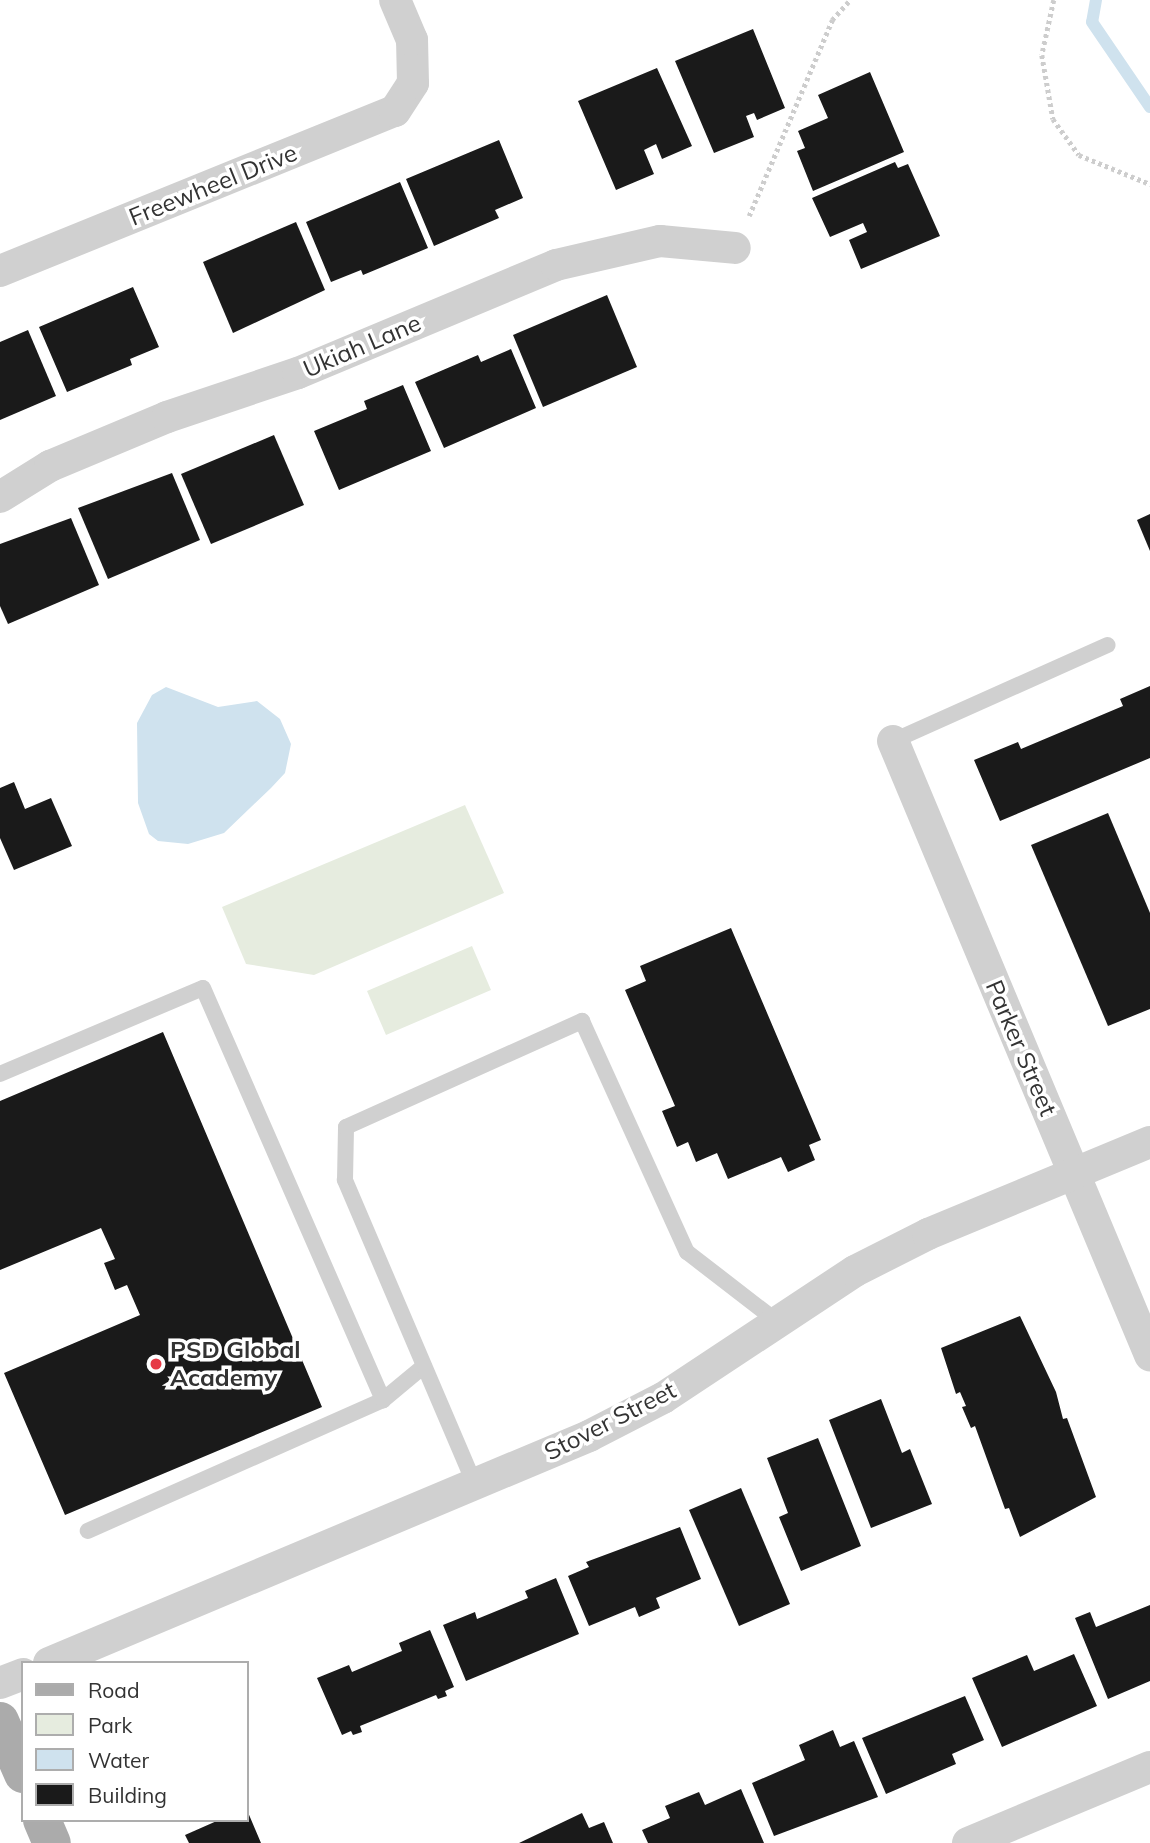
<!DOCTYPE html>
<style>
body{margin:0}
#map{position:relative;width:1150px;height:1843px;overflow:hidden;background:#fff;font-family:Mulish,sans-serif}
div>[style]{position:absolute}
[style*='--x']{left:calc(var(--x)*1px);top:calc(var(--y)*1px);width:calc(var(--w)*1px);rotate:calc(var(--a)*1deg)}
.green>*{inset:0;background:#e6ecdf}
.water>*{inset:0;background:#cfe2ee}
.stream>*{height:12px;margin:-6px;padding:0 6px;transform-origin:6px;border-radius:6px;background:#cfe2ee}
.building>*{inset:0;background:#1a1a1a}
.path>*{height:4.5px;margin-top:-2.25px;transform-origin:0;background:repeating-linear-gradient(90deg,#cdcdcd 0 3.5px,transparent 0 7px)}
.lane>*{height:16px;margin:-8px;padding:0 8px;transform-origin:8px;border-radius:8px;background:#d0d0d0}
.street>*{height:32px;margin:-16px;padding:0 16px;transform-origin:16px;border-radius:16px;background:#d0d0d0}
.primary>*{height:38px;margin:-19px;padding:0 19px;transform-origin:19px;border-radius:19px;background:#ababab}
.dots>*{width:19px;height:19px;translate:-50% -50%;box-sizing:border-box;border:4px solid #fff;border-radius:50%}
span{translate:-50% -50%;white-space:nowrap;text-align:center;line-height:1.15;-webkit-text-stroke:7px #fff;paint-order:stroke}
.street-label{font-size:24px;color:#333}
.poi-label{font-size:24px;color:#333;font-weight:700}
.left{translate:0 -50%;text-align:left}
.legend{position:absolute;left:21px;top:1661px;width:228px;height:161px;box-sizing:border-box;background:#fff;border:2px solid #adadad;margin:0;padding:9px 12px;list-style:none;font-size:21px;color:#333}
.legend li{display:flex;align-items:center;gap:14px;height:35px}
.legend b{width:35px;border:2px solid #adadad}
</style>
<div id="map">
<div class="green">
<i style="clip-path:polygon(465px 805px,504px 893px,314px 975px,246px 964px,222px 907px)"></i>
<i style="clip-path:polygon(472px 946px,491px 990px,386px 1035px,367px 991px)"></i>
</div>
<div class="water">
<i style="clip-path:polygon(166px 687px,218px 707px,257px 701px,280px 719px,291px 744px,285px 773px,271px 788px,224px 833px,188px 844px,158px 841px,149px 834px,138px 803px,137px 723px,152px 695px)"></i>
</div>
<div class="stream">
<i style="--x:1096;--y:0;--w:22;--a:100"></i>
<i style="--x:1092;--y:22;--w:103;--a:55.7"></i>
</div>
<div class="building">
<i style="clip-path:polygon(753px 29px,785px 108px,757px 120px,754px 113px,746px 116px,754px 137px,714px 153px,675px 61px)"></i>
<i style="clip-path:polygon(657px 68px,692px 146px,662px 159px,656px 144px,644px 150px,654px 174px,616px 190px,578px 101px)"></i>
<i style="clip-path:polygon(870px 72px,904px 152px,813px 191px,797px 151px,805px 148px,798px 131px,828px 118px,818px 95px)"></i>
<i style="clip-path:polygon(499px 140px,523px 198px,495px 210px,499px 218px,434px 246px,406px 179px)"></i>
<i style="clip-path:polygon(895px 162px,898px 168px,908px 164px,940px 236px,861px 269px,849px 240px,867px 232px,863px 223px,830px 237px,812px 198px)"></i>
<i style="clip-path:polygon(400px 182px,428px 248px,363px 275px,361px 270px,331px 282px,306px 222px)"></i>
<i style="clip-path:polygon(296px 222px,325px 290px,233px 333px,203px 262px)"></i>
<i style="clip-path:polygon(133px 287px,159px 347px,130px 359px,132px 365px,67px 392px,39px 327px)"></i>
<i style="clip-path:polygon(607px 295px,637px 367px,543px 407px,513px 335px)"></i>
<i style="clip-path:polygon(28px 330px,56px 396px,0 420px,0 342px)"></i>
<i style="clip-path:polygon(511px 349px,536px 408px,444px 448px,415px 382px,478px 355px,481px 362px)"></i>
<i style="clip-path:polygon(403px 385px,431px 451px,339px 490px,314px 431px,367px 409px,364px 401px)"></i>
<i style="clip-path:polygon(274px 435px,304px 505px,211px 544px,181px 474px)"></i>
<i style="clip-path:polygon(172px 473px,200px 540px,108px 579px,78px 508px)"></i>
<i style="clip-path:polygon(1150px 514px,1150px 551px,1137px 520px)"></i>
<i style="clip-path:polygon(71px 518px,99px 585px,8px 624px,0 606px,0 544px)"></i>
<i style="clip-path:polygon(1150px 686px,1150px 758px,1000px 821px,974px 760px,1018px 742px,1021px 749px,1123px 706px,1120px 699px)"></i>
<i style="clip-path:polygon(14px 782px,25px 809px,51px 798px,72px 846px,14px 870px,0 838px,0 788px)"></i>
<i style="clip-path:polygon(1108px 813px,1150px 913px,1150px 1009px,1108px 1026px,1031px 845px)"></i>
<i style="clip-path:polygon(731px 928px,821px 1140px,809px 1145px,815px 1160px,788px 1172px,781px 1157px,728px 1179px,717px 1153px,696px 1162px,688px 1142px,677px 1147px,662px 1111px,675px 1106px,625px 990px,646px 981px,640px 966px)"></i>
<i style="clip-path:polygon(163px 1032px,322px 1407px,65px 1515px,4px 1373px,140px 1315px,127px 1285px,115px 1290px,104px 1263px,115px 1259px,101px 1228px,0 1270px,0 1101px)"></i>
<i style="clip-path:polygon(1020px 1316px,1056px 1392px,1063px 1419px,1067px 1418px,1096px 1497px,1020px 1537px,1009px 1508px,1005px 1509px,975px 1426px,971px 1428px,962px 1407px,966px 1406px,960px 1392px,956px 1394px,941px 1348px)"></i>
<i style="clip-path:polygon(881px 1399px,902px 1453px,910px 1449px,932px 1504px,871px 1528px,829px 1420px)"></i>
<i style="clip-path:polygon(818px 1438px,861px 1546px,801px 1571px,779px 1517px,788px 1513px,767px 1458px)"></i>
<i style="clip-path:polygon(741px 1488px,790px 1604px,739px 1626px,689px 1510px)"></i>
<i style="clip-path:polygon(680px 1527px,701px 1579px,656px 1598px,660px 1608px,639px 1617px,635px 1607px,589px 1626px,568px 1576px,589px 1567px,586px 1562px)"></i>
<i style="clip-path:polygon(556px 1578px,579px 1634px,466px 1681px,443px 1625px,475px 1612px,477px 1619px,528px 1598px,525px 1591px)"></i>
<i style="clip-path:polygon(1150px 1605px,1150px 1681px,1108px 1699px,1075px 1618px,1090px 1612px,1096px 1627px)"></i>
<i style="clip-path:polygon(430px 1630px,454px 1687px,445px 1691px,447px 1696px,438px 1699px,436px 1695px,360px 1726px,362px 1732px,353px 1735px,351px 1731px,342px 1735px,317px 1678px,349px 1665px,352px 1672px,402px 1651px,399px 1643px)"></i>
<i style="clip-path:polygon(1074px 1654px,1097px 1706px,1002px 1747px,972px 1678px,1027px 1655px,1034px 1671px)"></i>
<i style="clip-path:polygon(965px 1696px,984px 1740px,952px 1754px,956px 1764px,886px 1794px,862px 1738px)"></i>
<i style="clip-path:polygon(833px 1730px,840px 1747px,854px 1741px,878px 1797px,774px 1836px,752px 1783px,805px 1760px,799px 1745px)"></i>
<i style="clip-path:polygon(741px 1789px,764px 1843px,648px 1843px,642px 1830px,670px 1818px,665px 1806px,699px 1792px,705px 1805px)"></i>
<i style="clip-path:polygon(247px 1810px,261px 1843px,189px 1843px,185px 1835px,219px 1820px,247px 1820px)"></i>
<i style="clip-path:polygon(582px 1813px,589px 1828px,604px 1822px,613px 1843px,519px 1843px)"></i>
</div>
<div class="path">
<i style="--x:1054;--y:0;--w:56;--a:102.3"></i>
<i style="--x:1042;--y:55;--w:65;--a:80.2"></i>
<i style="--x:1053;--y:119;--w:44;--a:54.2"></i>
<i style="--x:1079;--y:155;--w:77;--a:22.2"></i>
<i style="--x:749;--y:216;--w:213;--a:-67"></i>
<i style="--x:832;--y:20;--w:27;--a:-48"></i>
</div>
<div class="lane">
<i style="--x:893;--y:741;--w:235;--a:-24.1"></i>
<i style="--x:0;--y:1074;--w:220;--a:-23"></i>
<i style="--x:203;--y:988;--w:450;--a:66.4"></i>
<i style="--x:383;--y:1400;--w:323;--a:156.1"></i>
<i style="--x:383;--y:1400;--w:53;--a:-39.7"></i>
<i style="--x:475;--y:1485;--w:332;--a:-113.1"></i>
<i style="--x:345;--y:1180;--w:53;--a:-88.9"></i>
<i style="--x:346;--y:1127;--w:259;--a:-24.2"></i>
<i style="--x:582;--y:1021;--w:254;--a:65.6"></i>
<i style="--x:687;--y:1252;--w:111;--a:37.7"></i>
</div>
<div class="street">
<i style="--x:0;--y:271;--w:426;--a:-22.1"></i>
<i style="--x:395;--y:111;--w:33;--a:-57"></i>
<i style="--x:413;--y:83;--w:43;--a:-91.3"></i>
<i style="--x:412;--y:40;--w:43;--a:-113"></i>
<i style="--x:0;--y:497;--w:59;--a:-31.8"></i>
<i style="--x:50;--y:466;--w:127;--a:-22.7"></i>
<i style="--x:167;--y:417;--w:138;--a:-18.6"></i>
<i style="--x:298;--y:373;--w:280;--a:-22.7"></i>
<i style="--x:556;--y:265;--w:107;--a:-13"></i>
<i style="--x:660;--y:241;--w:75;--a:5.3"></i>
<i style="--x:893;--y:741;--w:666;--a:67.29"></i>
<i style="--x:49;--y:1663;--w:586;--a:-22.8"></i>
<i style="--x:589;--y:1436;--w:83;--a:-27.2"></i>
<i style="--x:663;--y:1398;--w:230;--a:-33.5"></i>
<i style="--x:855;--y:1271;--w:82;--a:-26.9"></i>
<i style="--x:928;--y:1234;--w:240;--a:-22.5"></i>
<i style="--x:0;--y:1683;--w:25;--a:-21"></i>
<i style="--x:968;--y:1843;--w:197;--a:-22.7"></i>
</div>
<div class="primary">
<i style="--x:0;--y:1721;--w:58;--a:66.5"></i>
<i style="--x:42;--y:1820;--w:25;--a:67"></i>
</div>
<div class="dots">
<i style="left:156px;top:1364px;background:#e63946"></i>
</div>
<div class="street-label">
<span style="left:213px;top:185px;rotate:-22deg">Freewheel Drive</span>
<span style="left:362px;top:346px;rotate:-23deg">Ukiah Lane</span>
<span style="left:1021px;top:1048px;rotate:67deg">Parker Street</span>
<span style="left:610px;top:1421px;rotate:-27deg">Stover Street</span>
</div>
<div class="poi-label">
<span class="left" style="left:170px;top:1364px">PSD Global<br>Academy</span>
</div>
<ul class="legend">
<li><b style="height:9px;background:#ababab"></b>Road</li>
<li><b style="height:19px;background:#e6ecdf"></b>Park</li>
<li><b style="height:19px;background:#cfe2ee"></b>Water</li>
<li><b style="height:19px;background:#1a1a1a"></b>Building</li>
</ul>
</div>
